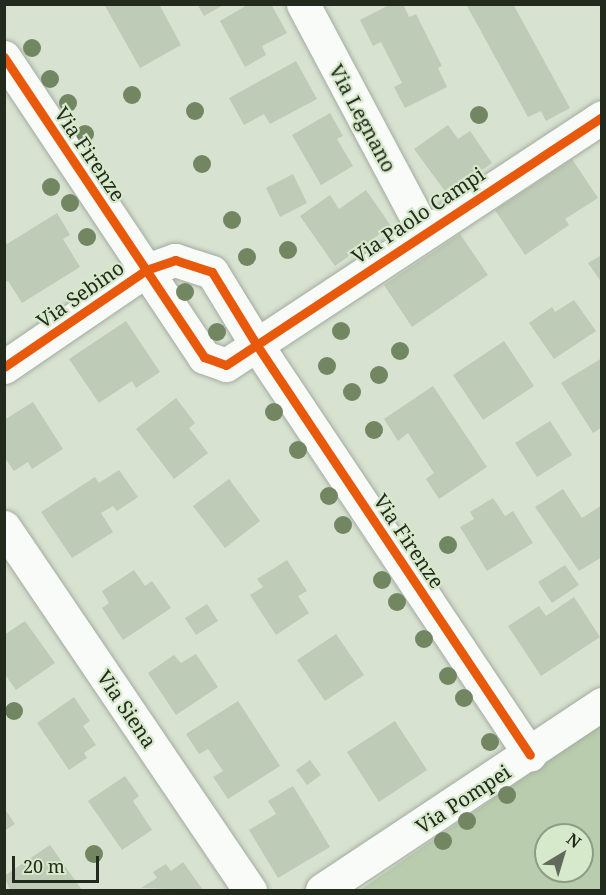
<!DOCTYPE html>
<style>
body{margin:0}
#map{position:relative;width:606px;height:895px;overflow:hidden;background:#d7e2d1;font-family:"Noto Serif",serif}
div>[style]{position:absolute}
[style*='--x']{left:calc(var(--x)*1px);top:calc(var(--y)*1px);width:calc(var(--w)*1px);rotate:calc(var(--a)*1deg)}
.green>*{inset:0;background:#b9ccad}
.building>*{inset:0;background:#becbb6}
.roads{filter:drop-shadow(0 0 2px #a3ab9e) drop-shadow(0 0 2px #a3ab9e)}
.minor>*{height:33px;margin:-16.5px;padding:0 16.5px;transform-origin:16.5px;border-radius:16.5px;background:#f9fbf8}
.cycleway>*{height:9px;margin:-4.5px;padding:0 4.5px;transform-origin:4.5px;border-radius:4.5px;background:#e8590c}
.trees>*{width:18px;height:18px;margin:-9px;border-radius:50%;background:#728662}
span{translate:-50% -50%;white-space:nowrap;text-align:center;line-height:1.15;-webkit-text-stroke:4.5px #d6e9ca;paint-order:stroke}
.street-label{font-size:20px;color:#22291d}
.frame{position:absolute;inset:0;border:6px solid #22291d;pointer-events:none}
.north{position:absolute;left:534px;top:823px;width:60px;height:60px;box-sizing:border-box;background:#d6e9ca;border:2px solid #8e9c85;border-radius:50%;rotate:38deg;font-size:16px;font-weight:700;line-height:24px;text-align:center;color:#22291d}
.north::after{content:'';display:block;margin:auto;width:21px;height:27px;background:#616a5c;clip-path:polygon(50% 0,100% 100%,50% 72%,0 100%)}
.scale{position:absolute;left:12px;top:856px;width:87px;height:27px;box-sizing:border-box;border:3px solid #22291d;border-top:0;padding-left:8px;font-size:18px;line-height:21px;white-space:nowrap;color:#22291d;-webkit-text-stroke:4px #d6e9ca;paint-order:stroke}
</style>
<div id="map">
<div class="green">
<i style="clip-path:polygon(evenodd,601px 725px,601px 890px,360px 890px,601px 725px,546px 835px,582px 835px,582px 871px,546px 871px,546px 835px)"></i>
</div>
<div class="building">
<i style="clip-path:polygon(104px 4px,159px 4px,181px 45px,140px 68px)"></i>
<i style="clip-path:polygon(197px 4px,225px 4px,204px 16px)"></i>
<i style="clip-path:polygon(249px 4px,271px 4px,287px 33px,262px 46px,266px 55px,245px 67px,220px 21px)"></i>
<i style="clip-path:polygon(391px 4px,403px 4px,409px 17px,416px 14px,442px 66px,438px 68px,447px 87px,405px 108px,394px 87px,402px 83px,381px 42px,373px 46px,360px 20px)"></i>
<i style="clip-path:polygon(466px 4px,513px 4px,570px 108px,546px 121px,541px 111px,528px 117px)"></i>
<i style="clip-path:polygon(296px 61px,317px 99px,270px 124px,264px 114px,244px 125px,229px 98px)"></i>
<i style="clip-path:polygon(330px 113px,343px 136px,337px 139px,353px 166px,321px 185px,292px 135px)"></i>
<i style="clip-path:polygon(448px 125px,458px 139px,470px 131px,492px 163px,447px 194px,414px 149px)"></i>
<i style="clip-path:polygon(572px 159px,598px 198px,565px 219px,569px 225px,525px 255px,495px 210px)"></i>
<i style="clip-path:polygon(293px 174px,307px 203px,280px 217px,266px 188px)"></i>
<i style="clip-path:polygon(366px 190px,391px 226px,335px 266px,300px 216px,330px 195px,339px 209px)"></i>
<i style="clip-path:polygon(57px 213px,70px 235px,63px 239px,80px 267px,22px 303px,8px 281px,4px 283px,4px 240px,7px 244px)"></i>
<i style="clip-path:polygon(460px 234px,488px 275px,412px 327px,384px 285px)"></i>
<i style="clip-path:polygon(602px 255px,602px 283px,588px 263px)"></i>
<i style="clip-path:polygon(574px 300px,596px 331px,554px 359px,529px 323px,552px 307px,555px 312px)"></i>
<i style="clip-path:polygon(126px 321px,160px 372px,136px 388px,132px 381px,99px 403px,69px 359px)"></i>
<i style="clip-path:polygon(504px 341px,534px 386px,483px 420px,453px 375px)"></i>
<i style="clip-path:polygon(602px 358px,602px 427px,593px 433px,561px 383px)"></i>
<i style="clip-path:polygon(433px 386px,487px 467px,439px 499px,426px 479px,434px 473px,408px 433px,398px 441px,384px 419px)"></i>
<i style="clip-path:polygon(176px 398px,195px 423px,189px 428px,208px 453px,174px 479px,136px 429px)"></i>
<i style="clip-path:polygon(33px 402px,63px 449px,32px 469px,28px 462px,14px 471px,4px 457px,4px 420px)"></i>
<i style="clip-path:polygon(550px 421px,572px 455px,537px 477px,515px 443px)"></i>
<i style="clip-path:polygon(119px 470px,138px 497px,117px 511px,113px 506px,101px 513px,113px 532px,72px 558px,41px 512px,95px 477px,99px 483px)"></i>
<i style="clip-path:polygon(229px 479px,260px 521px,225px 548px,193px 506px)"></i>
<i style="clip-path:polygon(563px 489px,582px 518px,602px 505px,602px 557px,579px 571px,535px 507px)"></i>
<i style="clip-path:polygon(493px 498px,505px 516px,513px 511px,533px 543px,487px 571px,460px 527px,474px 519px,470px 512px)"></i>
<i style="clip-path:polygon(287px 560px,307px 591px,298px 596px,309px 613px,276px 635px,250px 595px,263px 587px,257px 579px)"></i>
<i style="clip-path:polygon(565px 565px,579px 585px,552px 603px,538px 582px)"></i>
<i style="clip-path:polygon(134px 570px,145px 586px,152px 581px,171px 608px,123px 640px,102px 608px,109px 603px,102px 591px)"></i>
<i style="clip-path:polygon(574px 597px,600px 637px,541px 676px,508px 626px,539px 606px,546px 616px)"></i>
<i style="clip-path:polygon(207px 604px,218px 621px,196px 635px,185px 618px)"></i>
<i style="clip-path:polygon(25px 621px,55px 663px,16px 690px,4px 673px,4px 635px)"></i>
<i style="clip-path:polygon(336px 634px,364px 675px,325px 701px,297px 660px)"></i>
<i style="clip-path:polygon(196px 654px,218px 687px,176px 715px,148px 673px,174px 655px,181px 663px)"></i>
<i style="clip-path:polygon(74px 697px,90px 721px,83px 726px,96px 745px,84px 753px,87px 758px,69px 770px,37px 723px)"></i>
<i style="clip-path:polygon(238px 701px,280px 766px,228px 799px,213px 777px,223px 771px,208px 749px,199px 754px,186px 734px)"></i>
<i style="clip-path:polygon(395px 721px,427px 770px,379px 802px,347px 752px)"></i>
<i style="clip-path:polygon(310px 760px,321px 775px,307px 785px,296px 770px)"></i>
<i style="clip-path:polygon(125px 776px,139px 796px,133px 801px,152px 830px,122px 850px,88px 801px)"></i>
<i style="clip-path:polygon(293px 786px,330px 847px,278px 878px,249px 830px,276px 814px,268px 801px)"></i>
<i style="clip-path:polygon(4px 808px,15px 824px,4px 831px)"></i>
<i style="clip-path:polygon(50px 845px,82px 890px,10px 890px,4px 876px)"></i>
<i style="clip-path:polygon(183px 862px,203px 890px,141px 888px,157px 878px,153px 872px,166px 864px,171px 871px)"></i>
</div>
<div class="roads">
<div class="minor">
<i style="--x:303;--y:4;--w:258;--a:62"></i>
<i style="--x:4;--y:57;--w:361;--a:56.3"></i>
<i style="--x:204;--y:357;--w:23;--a:20"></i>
<i style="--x:226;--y:365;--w:450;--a:-33.4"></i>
<i style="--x:4;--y:367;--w:172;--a:-34.3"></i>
<i style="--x:146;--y:270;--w:31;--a:-19"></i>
<i style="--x:175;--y:260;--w:39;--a:18"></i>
<i style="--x:212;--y:272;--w:88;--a:58.5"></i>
<i style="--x:258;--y:347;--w:490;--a:56.3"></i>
<i style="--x:4;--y:527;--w:439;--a:55.9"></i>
<i style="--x:322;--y:890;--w:336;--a:-33.6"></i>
</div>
</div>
<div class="cycleway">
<i style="--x:4;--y:57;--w:361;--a:56.3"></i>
<i style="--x:204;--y:357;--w:23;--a:20"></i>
<i style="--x:226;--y:365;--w:450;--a:-33.4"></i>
<i style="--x:4;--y:367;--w:172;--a:-34.3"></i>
<i style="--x:146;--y:270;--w:31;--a:-19"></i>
<i style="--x:175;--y:260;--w:39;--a:18"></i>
<i style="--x:212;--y:272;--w:88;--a:58.5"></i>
<i style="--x:258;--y:347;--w:490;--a:56.3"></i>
</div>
<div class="trees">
<i style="left:32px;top:48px"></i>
<i style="left:50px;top:79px"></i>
<i style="left:132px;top:95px"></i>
<i style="left:68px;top:103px"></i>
<i style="left:195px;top:111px"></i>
<i style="left:479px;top:115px"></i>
<i style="left:85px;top:134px"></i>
<i style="left:202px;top:164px"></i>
<i style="left:51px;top:187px"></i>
<i style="left:70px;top:203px"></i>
<i style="left:232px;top:220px"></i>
<i style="left:87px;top:237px"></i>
<i style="left:288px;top:250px"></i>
<i style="left:247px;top:257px"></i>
<i style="left:185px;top:292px"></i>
<i style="left:341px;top:331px"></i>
<i style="left:217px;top:332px"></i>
<i style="left:400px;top:351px"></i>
<i style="left:327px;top:366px"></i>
<i style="left:379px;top:375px"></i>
<i style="left:352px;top:392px"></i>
<i style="left:274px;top:412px"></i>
<i style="left:374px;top:430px"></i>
<i style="left:298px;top:450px"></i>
<i style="left:329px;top:496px"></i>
<i style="left:343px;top:525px"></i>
<i style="left:448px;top:545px"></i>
<i style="left:382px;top:580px"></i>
<i style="left:397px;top:602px"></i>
<i style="left:424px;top:639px"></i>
<i style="left:448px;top:676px"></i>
<i style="left:464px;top:698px"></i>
<i style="left:14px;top:711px"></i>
<i style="left:490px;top:742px"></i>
<i style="left:507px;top:795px"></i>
<i style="left:467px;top:821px"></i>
<i style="left:443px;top:841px"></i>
<i style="left:94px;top:854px"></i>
</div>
<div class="street-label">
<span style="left:363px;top:118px;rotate:62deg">Via Legnano</span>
<span style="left:90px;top:154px;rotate:56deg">Via Firenze</span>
<span style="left:418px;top:215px;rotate:-34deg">Via Paolo Campi</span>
<span style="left:80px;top:294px;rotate:-35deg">Via Sebino</span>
<span style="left:409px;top:541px;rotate:56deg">Via Firenze</span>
<span style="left:127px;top:709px;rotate:56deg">Via Siena</span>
<span style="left:463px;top:799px;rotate:-33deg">Via Pompei</span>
</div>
<div class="frame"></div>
<div class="north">N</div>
<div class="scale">20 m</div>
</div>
